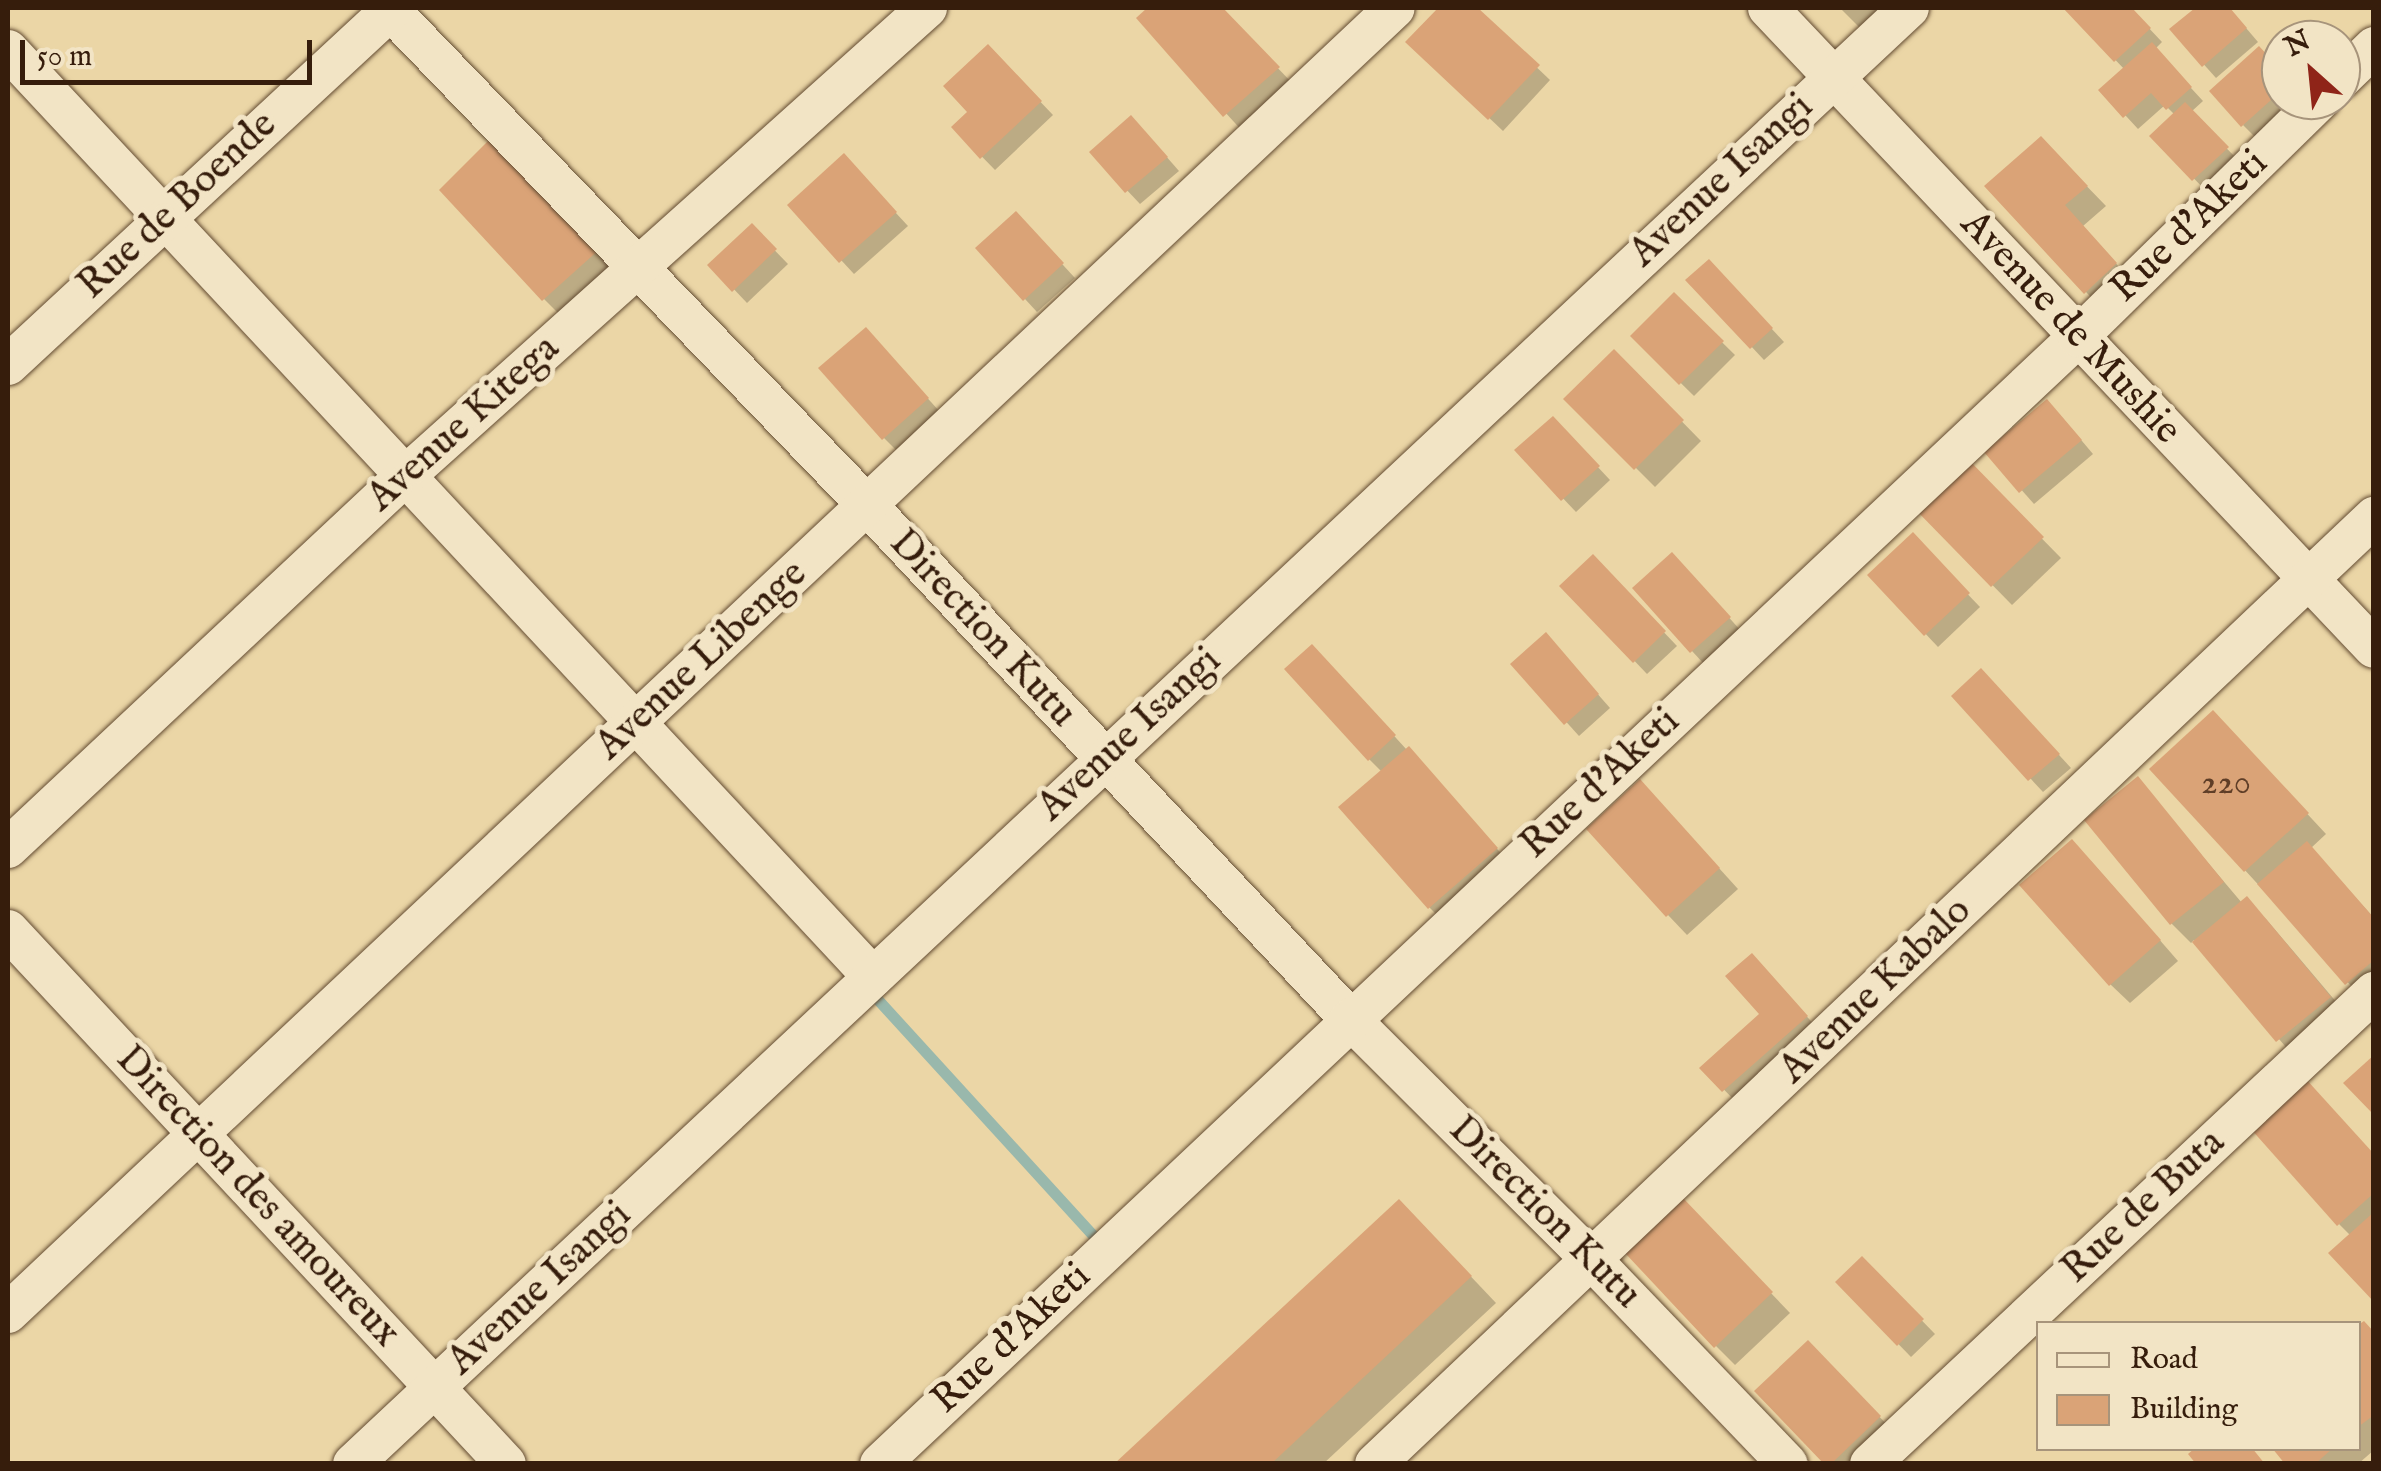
<!DOCTYPE html>
<style>
body{margin:0}
#map{position:relative;width:2381px;height:1471px;overflow:hidden;background:#ebd6a6;font-family:"IM FELL English",serif}
div>[style]{position:absolute}
[style*='--x']{left:calc(var(--x)*1px);top:calc(var(--y)*1px);width:calc(var(--w)*1px);rotate:calc(var(--a)*1deg)}
.shadow>*{inset:0;background:#0003}
.stream>*{height:11px;margin:-5.5px;padding:0 5.5px;transform-origin:5.5px;border-radius:5.5px;background:#99b8ac}
.building>*{inset:0;background:#daa377}
.roads{filter:drop-shadow(0 0 2px #634b32) drop-shadow(0 0 2px #634b32)}
.minor>*{height:40px;margin:-20px;padding:0 20px;transform-origin:20px;border-radius:20px;background:#f2e4c5}
span{translate:-50% -50%;white-space:nowrap;text-align:center;line-height:1.15;-webkit-text-stroke:10px #f2e4c5;paint-order:stroke}
.number-label{font-size:35px;color:#5f3e27}
.number-label span{-webkit-text-stroke-width:0}
.street-label{font-size:40px;color:#361d0c}
.frame{position:absolute;inset:0;border:10px solid #361d0c;pointer-events:none}
.legend{position:absolute;left:2036px;top:1321px;width:325px;height:130px;box-sizing:border-box;background:#f2e4c5;border:2px solid #a7947b;margin:0;padding:12px 18px;list-style:none;font-size:30px;color:#361d0c}
.legend li{display:flex;align-items:center;gap:20px;height:50px}
.legend b{width:50px;border:2px solid #a7947b}
.north{position:absolute;left:2261px;top:20px;width:100px;height:100px;box-sizing:border-box;background:#f2e4c5;border:2px solid #a7947b;border-radius:50%;rotate:333deg;font-size:28px;font-weight:700;line-height:40px;text-align:center;color:#361d0c}
.north::after{content:'';display:block;margin:auto;width:35px;height:45px;background:#8f2418;clip-path:polygon(50% 0,100% 100%,50% 72%,0 100%)}
.scale{position:absolute;left:20px;top:40px;width:292px;height:45px;box-sizing:border-box;border:5px solid #361d0c;border-top:0;padding-left:12px;font-size:30px;line-height:35px;white-space:nowrap;color:#361d0c;-webkit-text-stroke:8px #f2e4c5;paint-order:stroke}
</style>
<div id="map">
<div class="shadow">
<i style="clip-path:polygon(1153px 8px,1220px 8px,1297px 88px,1245px 134px,1139px 18px)"></i>
<i style="clip-path:polygon(1441px 8px,1474px 8px,1550px 80px,1503px 131px,1409px 42px)"></i>
<i style="clip-path:polygon(1840px 8px,1880px 8px,1859px 27px)"></i>
<i style="clip-path:polygon(2066px 8px,2130px 8px,2162px 42px,2155px 49px,2203px 101px,2191px 112px,2239px 161px,2207px 192px,2153px 136px,2175px 115px,2165px 105px,2138px 129px,2102px 90px,2125px 70px)"></i>
<i style="clip-path:polygon(2199px 8px,2229px 8px,2258px 42px,2216px 78px,2173px 30px)"></i>
<i style="clip-path:polygon(988px 47px,1053px 115px,995px 170px,954px 128px,971px 112px)"></i>
<i style="clip-path:polygon(2281px 72px,2281px 100px,2297px 100px,2256px 138px,2243px 125px)"></i>
<i style="clip-path:polygon(1144px 131px,1179px 171px,1140px 204px,1092px 153px)"></i>
<i style="clip-path:polygon(495px 137px,636px 284px,579px 334px,544px 299px)"></i>
<i style="clip-path:polygon(2041px 139px,2106px 206px,2083px 226px,2134px 284px,2105px 312px,2086px 292px)"></i>
<i style="clip-path:polygon(856px 170px,908px 226px,854px 274px,790px 205px)"></i>
<i style="clip-path:polygon(752px 227px,788px 264px,747px 303px,711px 265px)"></i>
<i style="clip-path:polygon(1028px 227px,1075px 278px,1037px 312px,1025px 299px)"></i>
<i style="clip-path:polygon(1722px 275px,1784px 342px,1764px 360px,1689px 280px)"></i>
<i style="clip-path:polygon(1674px 295px,1735px 355px,1694px 396px,1633px 336px)"></i>
<i style="clip-path:polygon(878px 343px,940px 412px,897px 451px,884px 438px)"></i>
<i style="clip-path:polygon(1614px 352px,1701px 441px,1655px 487px,1567px 399px)"></i>
<i style="clip-path:polygon(2060px 415px,2093px 454px,2034px 504px,1988px 452px)"></i>
<i style="clip-path:polygon(1565px 432px,1610px 480px,1576px 512px,1518px 451px)"></i>
<i style="clip-path:polygon(1964px 459px,2061px 558px,2012px 605px,1915px 506px)"></i>
<i style="clip-path:polygon(1912px 536px,1980px 607px,1938px 647px,1870px 575px)"></i>
<i style="clip-path:polygon(1593px 558px,1677px 646px,1647px 674px,1563px 586px)"></i>
<i style="clip-path:polygon(1685px 568px,1741px 631px,1704px 664px,1692px 651px)"></i>
<i style="clip-path:polygon(1558px 649px,1610px 708px,1579px 736px,1514px 664px)"></i>
<i style="clip-path:polygon(1325px 660px,1509px 862px,1442px 920px,1429px 907px,1382px 772px,1369px 759px)"></i>
<i style="clip-path:polygon(1994px 684px,2071px 768px,2043px 792px,1954px 696px)"></i>
<i style="clip-path:polygon(2232px 733px,2326px 834px,2311px 848px,2374px 918px,2374px 996px,2366px 1002px,2152px 769px)"></i>
<i style="clip-path:polygon(2138px 780px,2242px 903px,2266px 919px,2349px 1017px,2297px 1060px,2194px 940px,2191px 943px,2172px 924px,2087px 820px)"></i>
<i style="clip-path:polygon(1659px 802px,1738px 889px,1687px 935px,1668px 915px)"></i>
<i style="clip-path:polygon(2091px 861px,2178px 961px,2130px 1003px,2110px 984px)"></i>
<i style="clip-path:polygon(1764px 969px,1819px 1030px,1737px 1103px,1703px 1068px,1763px 1015px)"></i>
<i style="clip-path:polygon(2374px 1155px,2374px 1299px,2351px 1236px,2339px 1224px)"></i>
<i style="clip-path:polygon(1702px 1221px,1790px 1313px,1735px 1365px,1716px 1346px)"></i>
<i style="clip-path:polygon(1424px 1227px,1496px 1303px,1323px 1464px,1118px 1464px)"></i>
<i style="clip-path:polygon(1862px 1259px,1935px 1334px,1911px 1357px,1838px 1282px)"></i>
<i style="clip-path:polygon(2358px 1329px,2374px 1334px,2374px 1450px,2358px 1464px,2288px 1464px,2276px 1448px,2358px 1448px)"></i>
<i style="clip-path:polygon(1808px 1343px,1899px 1437px,1871px 1464px,1828px 1464px)"></i>
</div>
<div class="stream">
<i style="--x:869;--y:990;--w:347;--a:47.6"></i>
</div>
<div class="building">
<i style="clip-path:polygon(1147px 8px,1223px 8px,1280px 67px,1223px 117px,1136px 18px)"></i>
<i style="clip-path:polygon(1438px 8px,1478px 8px,1540px 65px,1488px 120px,1405px 42px)"></i>
<i style="clip-path:polygon(2063px 8px,2132px 8px,2151px 28px,2114px 62px)"></i>
<i style="clip-path:polygon(2195px 8px,2230px 8px,2247px 28px,2202px 67px,2169px 29px)"></i>
<i style="clip-path:polygon(2152px 42px,2192px 87px,2166px 110px,2151px 93px,2123px 118px,2098px 90px)"></i>
<i style="clip-path:polygon(988px 44px,1042px 101px,980px 159px,951px 127px,967px 112px,943px 86px)"></i>
<i style="clip-path:polygon(2259px 46px,2281px 70px,2281px 91px,2241px 127px,2209px 91px)"></i>
<i style="clip-path:polygon(2185px 102px,2229px 147px,2192px 181px,2149px 136px)"></i>
<i style="clip-path:polygon(1131px 115px,1168px 157px,1125px 193px,1089px 152px)"></i>
<i style="clip-path:polygon(495px 134px,602px 247px,542px 301px,439px 190px)"></i>
<i style="clip-path:polygon(2041px 136px,2088px 186px,2065px 205px,2117px 263px,2084px 294px,1984px 186px)"></i>
<i style="clip-path:polygon(844px 153px,897px 212px,839px 263px,787px 205px)"></i>
<i style="clip-path:polygon(1016px 211px,1064px 263px,1023px 301px,975px 248px)"></i>
<i style="clip-path:polygon(752px 223px,777px 249px,732px 292px,707px 265px)"></i>
<i style="clip-path:polygon(1709px 259px,1773px 328px,1750px 349px,1685px 280px)"></i>
<i style="clip-path:polygon(1674px 292px,1724px 341px,1679px 385px,1630px 336px)"></i>
<i style="clip-path:polygon(866px 327px,929px 398px,882px 440px,818px 368px)"></i>
<i style="clip-path:polygon(1614px 349px,1684px 420px,1634px 470px,1563px 399px)"></i>
<i style="clip-path:polygon(2047px 399px,2082px 440px,2019px 493px,1984px 452px)"></i>
<i style="clip-path:polygon(1553px 416px,1600px 466px,1561px 501px,1514px 450px)"></i>
<i style="clip-path:polygon(1964px 455px,2044px 537px,1991px 587px,1912px 506px)"></i>
<i style="clip-path:polygon(1913px 532px,1970px 593px,1924px 636px,1867px 575px)"></i>
<i style="clip-path:polygon(1672px 552px,1731px 617px,1690px 653px,1632px 588px)"></i>
<i style="clip-path:polygon(1593px 554px,1666px 631px,1633px 663px,1559px 586px)"></i>
<i style="clip-path:polygon(1546px 632px,1599px 694px,1564px 725px,1510px 664px)"></i>
<i style="clip-path:polygon(1312px 644px,1396px 735px,1368px 761px,1284px 669px)"></i>
<i style="clip-path:polygon(1981px 668px,2060px 754px,2028px 781px,1951px 696px)"></i>
<i style="clip-path:polygon(2213px 710px,2309px 813px,2244px 872px,2149px 769px)"></i>
<i style="clip-path:polygon(1409px 746px,1498px 848px,1428px 909px,1338px 807px)"></i>
<i style="clip-path:polygon(2138px 776px,2224px 882px,2170px 925px,2084px 820px)"></i>
<i style="clip-path:polygon(1640px 779px,1720px 868px,1666px 917px,1586px 829px)"></i>
<i style="clip-path:polygon(2072px 839px,2161px 940px,2109px 986px,2019px 885px)"></i>
<i style="clip-path:polygon(2307px 841px,2374px 918px,2374px 960px,2345px 985px,2257px 884px)"></i>
<i style="clip-path:polygon(2247px 896px,2331px 997px,2276px 1042px,2192px 942px)"></i>
<i style="clip-path:polygon(1752px 953px,1808px 1016px,1722px 1092px,1699px 1068px,1759px 1014px,1725px 976px)"></i>
<i style="clip-path:polygon(2374px 1055px,2374px 1115px,2343px 1083px)"></i>
<i style="clip-path:polygon(2305px 1078px,2374px 1154px,2374px 1193px,2337px 1226px,2250px 1128px)"></i>
<i style="clip-path:polygon(1683px 1198px,1773px 1292px,1714px 1348px,1625px 1253px)"></i>
<i style="clip-path:polygon(1399px 1199px,1472px 1276px,1271px 1464px,1114px 1464px)"></i>
<i style="clip-path:polygon(2374px 1212px,2374px 1302px,2328px 1253px)"></i>
<i style="clip-path:polygon(1862px 1256px,1924px 1319px,1897px 1346px,1835px 1282px)"></i>
<i style="clip-path:polygon(2364px 1321px,2374px 1332px,2374px 1415px,2358px 1427px,2358px 1325px)"></i>
<i style="clip-path:polygon(1808px 1340px,1881px 1416px,1831px 1464px,1824px 1464px,1754px 1391px)"></i>
<i style="clip-path:polygon(2195px 1448px,2252px 1448px,2265px 1464px,2196px 1464px,2188px 1454px)"></i>
<i style="clip-path:polygon(2272px 1448px,2333px 1448px,2315px 1464px,2285px 1464px)"></i>
</div>
<div class="roads">
<div class="minor">
<i style="--x:388;--y:8;--w:690;--a:46.06"></i>
<i style="--x:867;--y:505;--w:705;--a:46.78"></i>
<i style="--x:1350;--y:1019;--w:343;--a:44.9"></i>
<i style="--x:1593;--y:1261;--w:281;--a:46.2"></i>
<i style="--x:1768;--y:8;--w:881;--a:46.56"></i>
<i style="--x:8;--y:50;--w:1268;--a:46.98"></i>
<i style="--x:2341;--y:79;--w:46;--a:-44.1"></i>
<i style="--x:8;--y:365;--w:525;--a:-42.84"></i>
<i style="--x:8;--y:848;--w:541;--a:-43.13"></i>
<i style="--x:403;--y:478;--w:704;--a:-41.89"></i>
<i style="--x:8;--y:930;--w:730;--a:47"></i>
<i style="--x:8;--y:1313;--w:1904;--a:-43.26"></i>
<i style="--x:353;--y:1464;--w:2131;--a:-43.1"></i>
<i style="--x:880;--y:1464;--w:1645;--a:-43.25"></i>
<i style="--x:2078;--y:337;--w:339;--a:-44.4"></i>
<i style="--x:1375;--y:1464;--w:1377;--a:-43.47"></i>
<i style="--x:1870;--y:1464;--w:691;--a:-43.12"></i>
</div>
</div>
<div class="number-label">
<span style="left:2226px;top:784px">220</span>
</div>
<div class="street-label">
<span style="left:1722px;top:181px;rotate:-43deg">Avenue Isangi</span>
<span style="left:178px;top:206px;rotate:-43deg">Rue de Boende</span>
<span style="left:2190px;top:227px;rotate:-44deg">Rue d'Aketi</span>
<span style="left:2070px;top:328px;rotate:47deg">Avenue de Mushie</span>
<span style="left:464px;top:424px;rotate:-42deg">Avenue Kitega</span>
<span style="left:982px;top:629px;rotate:47deg">Direction Kutu</span>
<span style="left:702px;top:661px;rotate:-43deg">Avenue Libenge</span>
<span style="left:1130px;top:735px;rotate:-43deg">Avenue Isangi</span>
<span style="left:1601px;top:784px;rotate:-43deg">Rue d'Aketi</span>
<span style="left:1876px;top:991px;rotate:-44deg">Avenue Kabalo</span>
<span style="left:257px;top:1197px;rotate:47deg">Direction des amoureux</span>
<span style="left:2144px;top:1207px;rotate:-43deg">Rue de Buta</span>
<span style="left:1544px;top:1213px;rotate:45deg">Direction Kutu</span>
<span style="left:540px;top:1289px;rotate:-43deg">Avenue Isangi</span>
<span style="left:1012px;top:1339px;rotate:-43deg">Rue d'Aketi</span>
</div>
<div class="frame"></div>
<ul class="legend">
<li><b style="height:12px;background:#f2e4c5"></b>Road</li>
<li><b style="height:28px;background:#daa377"></b>Building</li>
</ul>
<div class="north">N</div>
<div class="scale">50 m</div>
</div>
